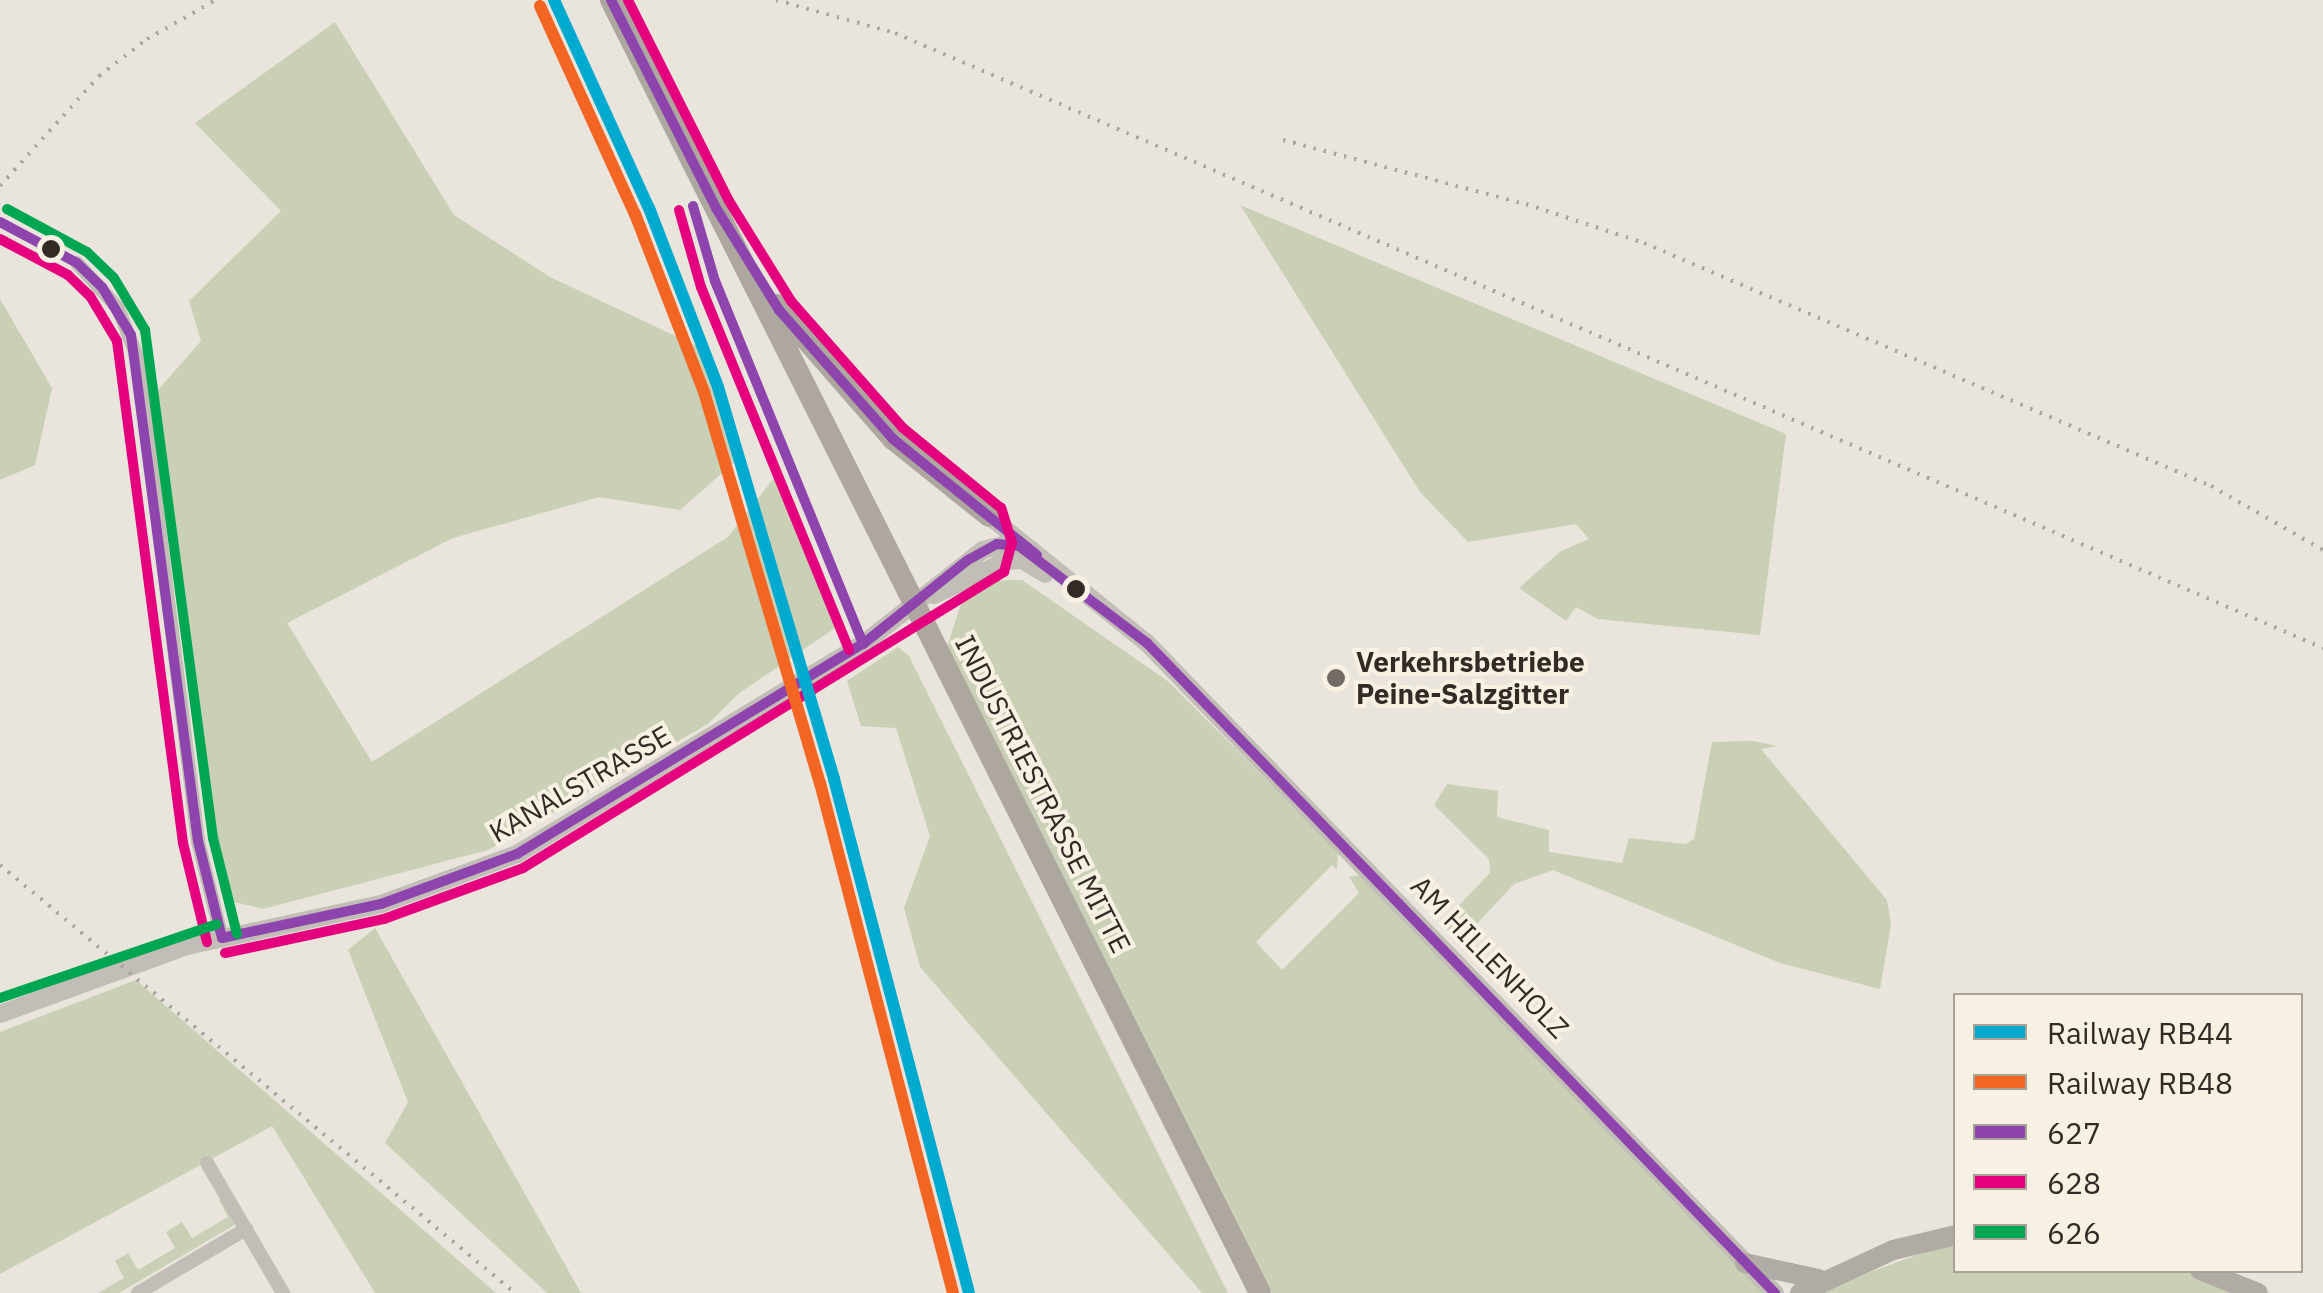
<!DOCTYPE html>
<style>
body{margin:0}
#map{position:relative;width:2323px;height:1293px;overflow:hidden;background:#eae5dc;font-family:"IBM Plex Sans",sans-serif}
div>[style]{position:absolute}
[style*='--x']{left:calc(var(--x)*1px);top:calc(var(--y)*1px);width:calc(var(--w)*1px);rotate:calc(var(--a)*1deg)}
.green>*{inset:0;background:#c9d0b6}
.minor>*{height:14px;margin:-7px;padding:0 7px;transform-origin:7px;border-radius:7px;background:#c2bdb6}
.tertiary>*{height:18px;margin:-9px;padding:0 9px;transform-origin:9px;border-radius:9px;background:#c2bdb6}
.primary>*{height:20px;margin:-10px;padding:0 10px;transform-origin:10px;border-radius:10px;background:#b1aba5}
.trunk>*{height:22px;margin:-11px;padding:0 11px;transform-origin:11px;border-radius:11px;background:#ada7a0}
.rail>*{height:4px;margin-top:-2px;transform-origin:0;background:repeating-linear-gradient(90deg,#aaa5a0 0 2.5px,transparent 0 10.5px)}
.trunk-bridge>*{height:22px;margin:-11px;padding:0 11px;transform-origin:11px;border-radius:11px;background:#ada7a0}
.bus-1>*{height:10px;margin:-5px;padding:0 5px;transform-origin:5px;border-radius:5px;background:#8e44ad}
.bus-2>*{height:10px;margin:-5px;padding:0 5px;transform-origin:5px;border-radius:5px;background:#e5007d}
.bus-3>*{height:10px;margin:-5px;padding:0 5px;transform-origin:5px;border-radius:5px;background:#00a651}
.rail-1>*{height:12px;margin:-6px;padding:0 6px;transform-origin:6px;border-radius:6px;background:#00a9ce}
.rail-2>*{height:12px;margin:-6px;padding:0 6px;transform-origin:6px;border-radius:6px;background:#f26522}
.dots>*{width:28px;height:28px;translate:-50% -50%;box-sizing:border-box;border:5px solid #f8f0e2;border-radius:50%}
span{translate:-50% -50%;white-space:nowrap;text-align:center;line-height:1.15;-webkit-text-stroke:8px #f8f0e2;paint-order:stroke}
.poi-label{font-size:28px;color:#322a25;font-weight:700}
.left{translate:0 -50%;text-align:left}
.street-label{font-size:28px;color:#322a25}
.legend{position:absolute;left:1953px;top:993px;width:350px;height:280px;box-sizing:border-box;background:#f8f0e2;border:2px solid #a9a196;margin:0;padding:12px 18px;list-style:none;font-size:30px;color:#322a25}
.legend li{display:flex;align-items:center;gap:20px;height:50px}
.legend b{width:50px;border:2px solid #a9a196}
</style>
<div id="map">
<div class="green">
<i style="clip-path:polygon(335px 22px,454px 215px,550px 277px,701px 348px,738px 459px,680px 510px,599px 497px,453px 538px,287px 623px,372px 762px,728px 537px,777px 474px,835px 628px,738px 694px,708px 724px,488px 850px,263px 909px,226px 900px,210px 840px,158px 390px,201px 341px,189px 301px,281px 211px,195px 123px)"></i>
<i style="clip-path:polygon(1240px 205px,1786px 434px,1760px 635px,1598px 619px,1576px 607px,1566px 621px,1519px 588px,1561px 551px,1589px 539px,1576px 524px,1468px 542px,1420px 492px)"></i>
<i style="clip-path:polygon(0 299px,52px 388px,35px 465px,0 480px)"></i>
<i style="clip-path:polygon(1022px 580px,1169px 682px,1338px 852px,1337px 870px,1332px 865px,1256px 942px,1282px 970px,1359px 893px,1349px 877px,1361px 875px,1763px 1293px,1272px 1293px,946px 650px,963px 598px,989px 581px)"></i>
<i style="clip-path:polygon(898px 647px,909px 656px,1228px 1293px,1202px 1293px,920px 967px,904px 908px,930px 836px,896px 728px,861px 726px,847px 681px)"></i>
<i style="clip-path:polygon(1753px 741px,1778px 746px,1761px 749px,1887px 900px,1891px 924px,1880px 989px,1780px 963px,1553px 870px,1514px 884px,1460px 942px,1441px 924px,1490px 873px,1489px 859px,1434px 805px,1447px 784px,1498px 791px,1497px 817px,1549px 830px,1549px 852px,1622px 863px,1629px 838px,1686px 844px,1694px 839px,1712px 742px)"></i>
<i style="clip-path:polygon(375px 928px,581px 1293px,547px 1293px,385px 1143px,408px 1102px,348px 950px)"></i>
<i style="clip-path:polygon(136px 980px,496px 1293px,375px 1293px,272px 1126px,0 1274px,0 1032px)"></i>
<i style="clip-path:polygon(226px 1196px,241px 1221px,119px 1293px,98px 1293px,124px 1278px,115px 1261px,128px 1253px,138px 1270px,175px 1248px,166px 1232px,182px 1222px,192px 1238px,228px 1217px,219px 1200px)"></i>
<i style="clip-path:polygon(1955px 1241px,1956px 1270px,2191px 1271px,2244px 1293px,1813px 1293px)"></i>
</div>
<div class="minor">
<i style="--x:77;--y:263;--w:61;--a:47.7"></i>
<i style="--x:118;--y:308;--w:55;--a:68.6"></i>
<i style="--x:138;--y:359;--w:486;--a:82.9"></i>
<i style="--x:198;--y:841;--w:100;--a:76.1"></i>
<i style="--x:207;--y:1163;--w:151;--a:59.7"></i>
<i style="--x:138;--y:1293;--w:126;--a:-30.7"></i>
</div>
<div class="tertiary">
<i style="--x:989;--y:516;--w:203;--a:38.8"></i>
<i style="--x:1147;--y:643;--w:904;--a:45.99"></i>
<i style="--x:934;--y:595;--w:80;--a:-25.3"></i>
<i style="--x:1006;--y:561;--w:16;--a:-4"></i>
<i style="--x:1022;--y:560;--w:27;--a:31"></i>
<i style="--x:0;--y:1014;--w:199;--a:-20"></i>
<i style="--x:187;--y:946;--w:198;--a:-12.2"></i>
<i style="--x:381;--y:904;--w:145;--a:-20.2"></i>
<i style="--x:517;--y:854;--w:405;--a:-31.3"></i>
<i style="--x:863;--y:644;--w:152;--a:-38.1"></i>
<i style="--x:983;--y:550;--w:25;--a:-14"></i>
<i style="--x:1007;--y:544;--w:24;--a:12"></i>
</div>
<div class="primary">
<i style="--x:1745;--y:1263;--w:75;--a:12.4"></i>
<i style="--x:2200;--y:1270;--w:62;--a:21.6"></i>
<i style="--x:1800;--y:1293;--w:102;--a:-24.8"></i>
<i style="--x:1893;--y:1250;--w:65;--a:-13.4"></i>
</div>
<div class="trunk">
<i style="--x:611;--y:0;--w:637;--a:63.31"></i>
<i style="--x:776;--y:305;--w:178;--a:48.9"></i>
<i style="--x:893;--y:439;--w:123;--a:38.7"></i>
<i style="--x:939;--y:653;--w:716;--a:63.36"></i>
</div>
<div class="rail">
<i style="--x:776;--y:0;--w:123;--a:15.5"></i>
<i style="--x:895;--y:33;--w:1555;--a:23.3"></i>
<i style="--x:1283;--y:140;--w:251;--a:14.8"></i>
<i style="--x:1526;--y:204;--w:124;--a:18.3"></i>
<i style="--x:1644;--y:243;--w:617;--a:23.2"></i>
<i style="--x:2211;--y:486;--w:129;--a:29.7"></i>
<i style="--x:0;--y:186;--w:148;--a:-48"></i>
<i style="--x:99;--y:76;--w:61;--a:-37.6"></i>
<i style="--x:147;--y:39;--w:79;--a:-29.5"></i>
<i style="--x:0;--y:865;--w:670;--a:39.73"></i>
</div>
<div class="trunk-bridge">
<i style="--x:897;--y:569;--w:94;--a:63.4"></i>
</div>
<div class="bus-1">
<i style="--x:611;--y:0;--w:233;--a:63.2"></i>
<i style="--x:716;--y:208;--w:120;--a:58.3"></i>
<i style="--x:779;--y:310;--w:172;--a:48.5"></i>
<i style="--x:893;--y:439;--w:185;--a:38.9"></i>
<i style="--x:693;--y:206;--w:78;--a:73.7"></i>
<i style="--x:715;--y:281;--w:392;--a:67.8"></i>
<i style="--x:0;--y:222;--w:87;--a:28"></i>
<i style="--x:77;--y:263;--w:35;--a:44"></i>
<i style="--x:102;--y:287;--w:56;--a:58.9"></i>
<i style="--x:131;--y:335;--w:510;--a:82.46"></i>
<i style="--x:198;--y:841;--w:100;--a:76.1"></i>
<i style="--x:222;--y:938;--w:163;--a:-12.1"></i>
<i style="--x:381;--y:904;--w:145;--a:-20.2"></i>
<i style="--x:517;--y:854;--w:405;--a:-31.3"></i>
<i style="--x:863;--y:644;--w:134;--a:-38.7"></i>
<i style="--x:968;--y:560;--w:33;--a:-29"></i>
<i style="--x:997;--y:544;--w:22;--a:5"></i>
<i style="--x:1019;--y:546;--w:161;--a:37.2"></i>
<i style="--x:1147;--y:643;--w:904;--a:45.99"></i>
</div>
<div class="bus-2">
<i style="--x:679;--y:210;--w:80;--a:74.1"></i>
<i style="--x:701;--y:287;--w:392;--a:67.8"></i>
<i style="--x:0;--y:239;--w:77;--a:27.9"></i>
<i style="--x:68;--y:275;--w:30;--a:44"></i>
<i style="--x:90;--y:296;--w:52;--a:59"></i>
<i style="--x:117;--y:341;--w:506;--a:82.51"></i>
<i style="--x:183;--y:843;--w:102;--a:76.4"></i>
<i style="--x:225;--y:953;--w:163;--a:-12.1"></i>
<i style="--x:384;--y:919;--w:148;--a:-20.1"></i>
<i style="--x:523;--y:868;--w:565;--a:-31.61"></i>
<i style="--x:1004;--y:572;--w:30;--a:-75"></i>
<i style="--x:1012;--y:543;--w:37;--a:-107"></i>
<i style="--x:1001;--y:508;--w:127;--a:-140.8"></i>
<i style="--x:903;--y:428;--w:169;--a:-131.4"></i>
<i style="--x:791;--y:301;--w:118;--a:-121.8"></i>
<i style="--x:729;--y:201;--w:225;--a:-116.7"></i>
</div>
<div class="bus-3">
<i style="--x:7;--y:209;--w:91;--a:28.3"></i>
<i style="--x:87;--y:252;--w:37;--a:44"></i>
<i style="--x:114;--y:278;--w:61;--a:59.2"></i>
<i style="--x:145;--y:330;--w:513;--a:82.38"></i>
<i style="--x:213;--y:838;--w:99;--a:76"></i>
<i style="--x:0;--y:998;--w:229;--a:-18.8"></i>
</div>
<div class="rail-1">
<i style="--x:554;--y:0;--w:229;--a:65.5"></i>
<i style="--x:649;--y:208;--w:192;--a:68.9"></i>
<i style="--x:718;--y:387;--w:409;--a:73.5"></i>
<i style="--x:834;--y:779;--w:531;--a:75.28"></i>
</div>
<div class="rail-2">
<i style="--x:540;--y:6;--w:229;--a:65.5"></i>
<i style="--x:635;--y:214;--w:191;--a:68.8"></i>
<i style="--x:704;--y:392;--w:408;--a:73.5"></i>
<i style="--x:820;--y:783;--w:527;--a:75.38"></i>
</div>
<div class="dots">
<i style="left:51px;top:249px;background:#322a25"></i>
<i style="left:1076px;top:589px;background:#322a25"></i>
<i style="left:1336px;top:678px;background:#726b65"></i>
</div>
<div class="poi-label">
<span class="left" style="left:1356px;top:678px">Verkehrsbetriebe<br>Peine-Salzgitter</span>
</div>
<div class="street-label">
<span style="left:580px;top:784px;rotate:-30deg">KANALSTRASSE</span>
<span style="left:1043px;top:794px;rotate:63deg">INDUSTRIESTRASSE MITTE</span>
<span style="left:1490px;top:957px;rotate:46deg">AM HILLENHOLZ</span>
</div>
<ul class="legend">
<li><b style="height:12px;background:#00a9ce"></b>Railway RB44</li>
<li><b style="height:12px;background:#f26522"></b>Railway RB48</li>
<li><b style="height:12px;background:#8e44ad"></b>627</li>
<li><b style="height:12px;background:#e5007d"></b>628</li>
<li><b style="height:12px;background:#00a651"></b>626</li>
</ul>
</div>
